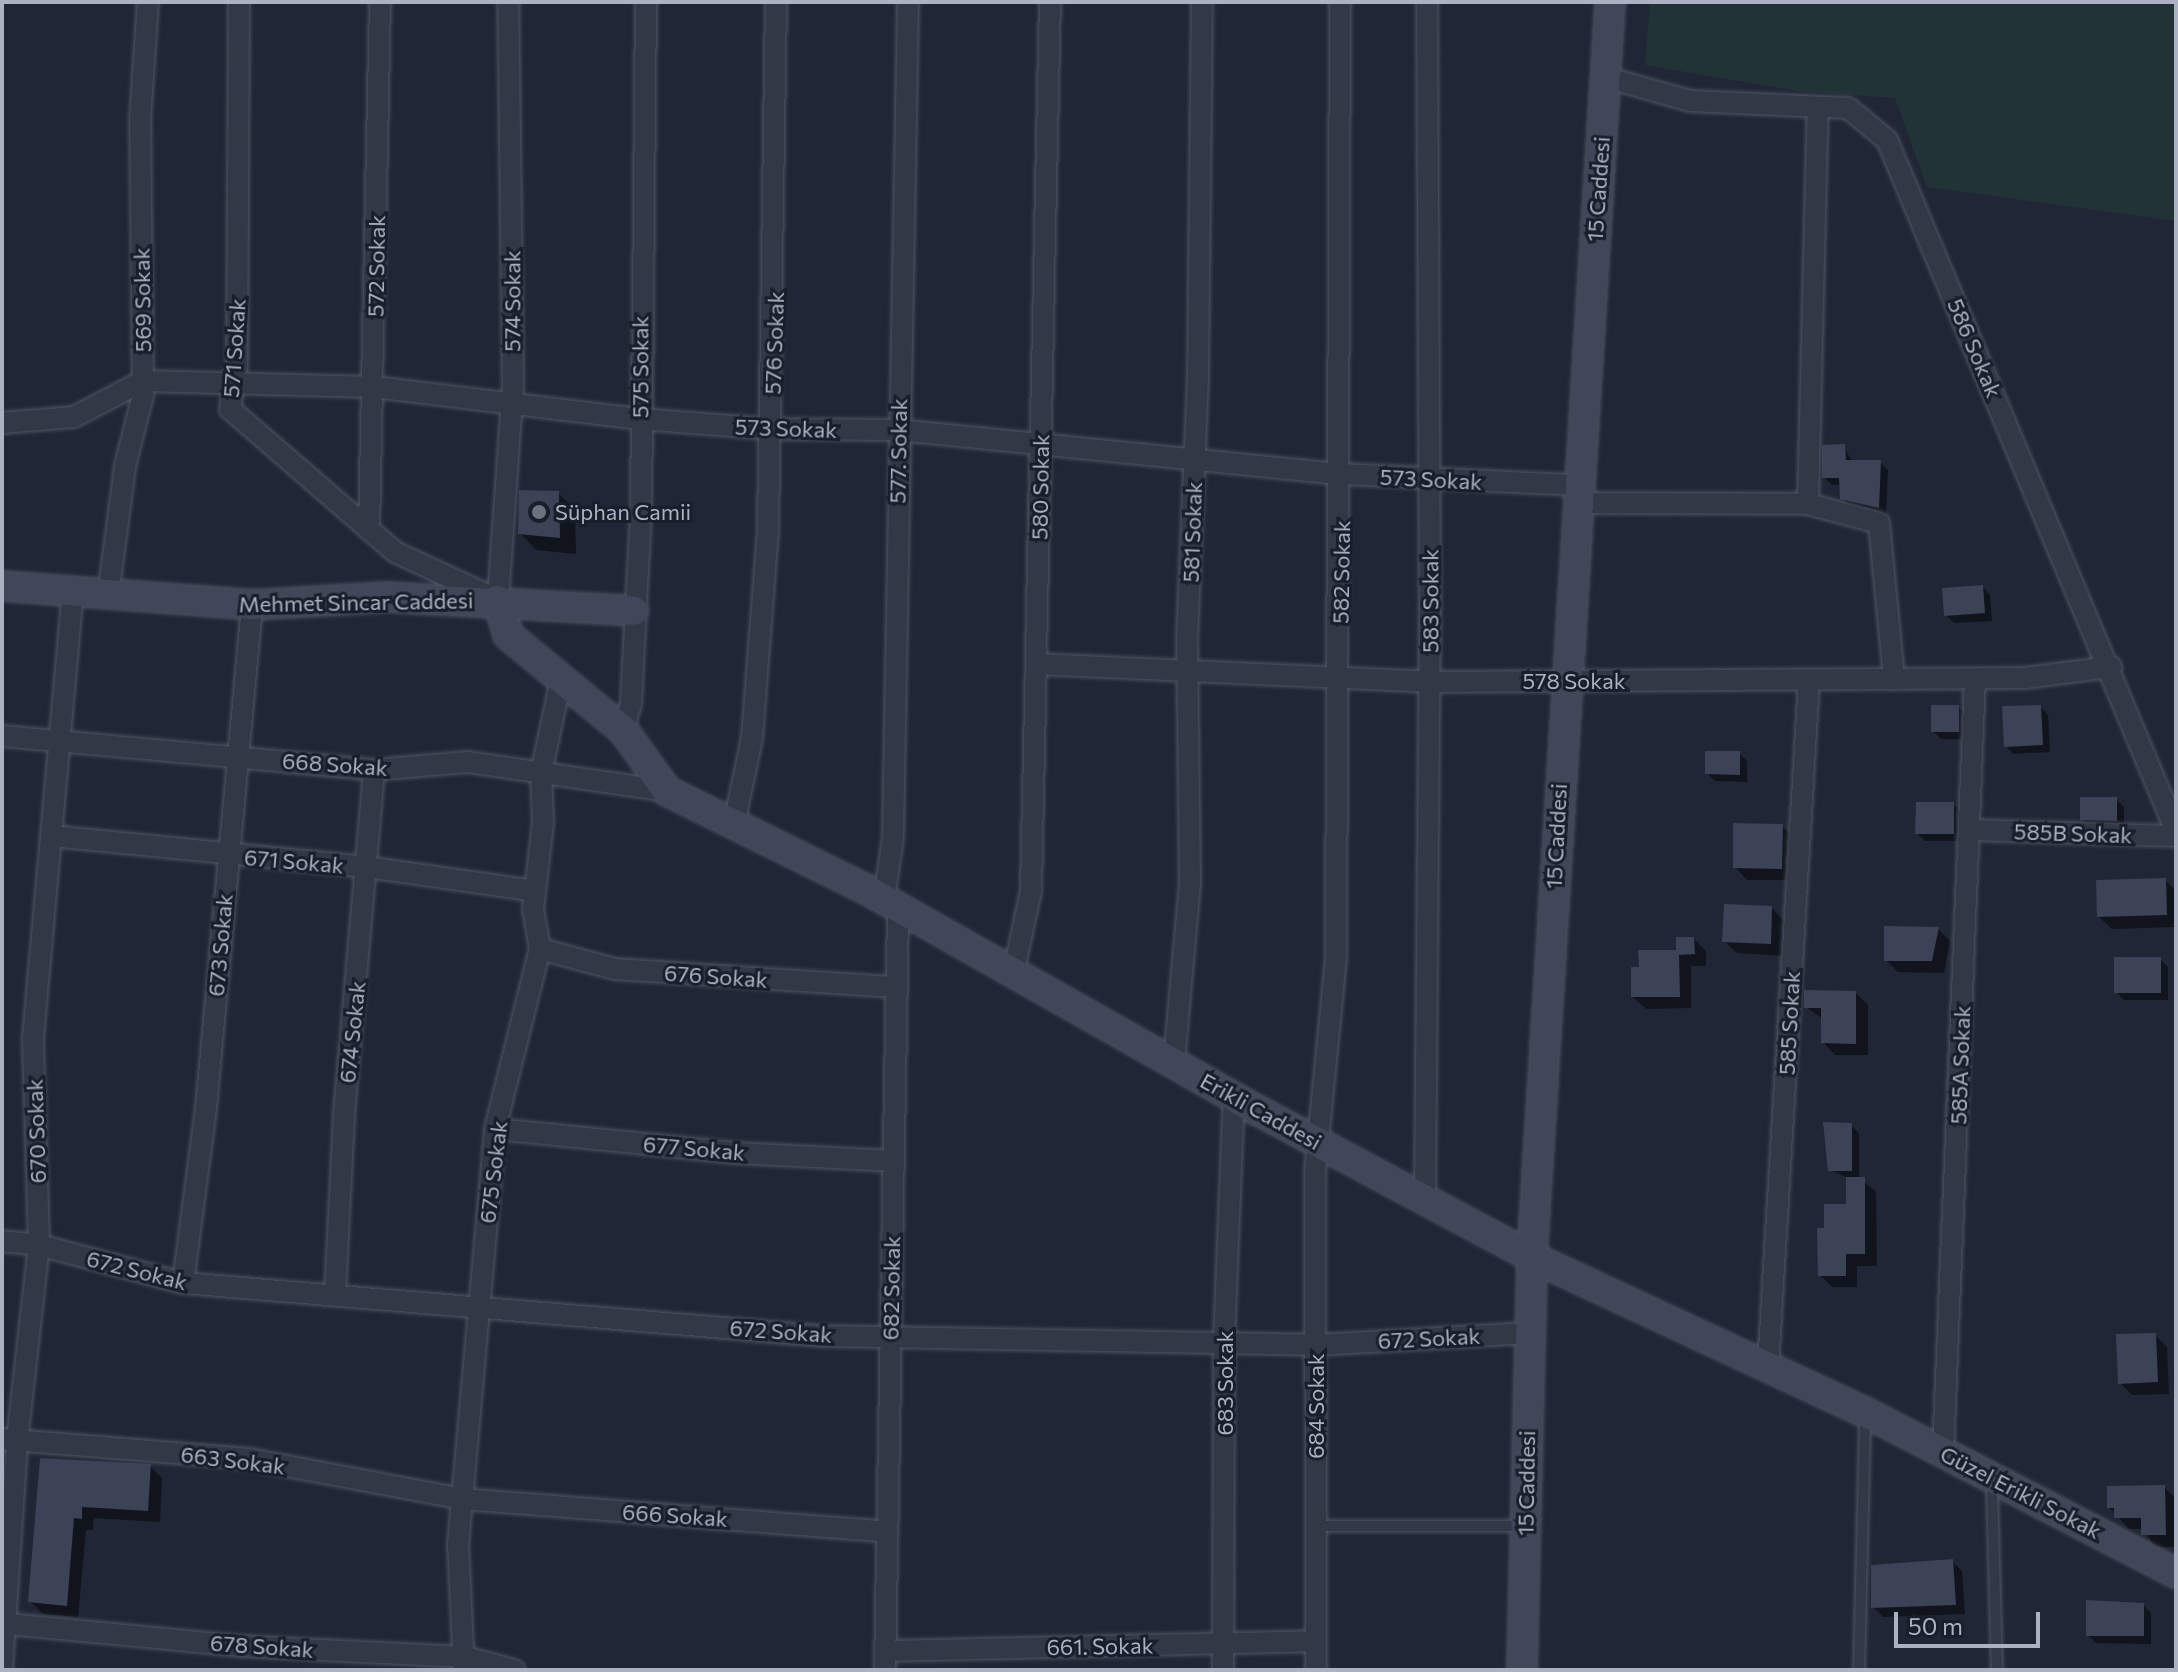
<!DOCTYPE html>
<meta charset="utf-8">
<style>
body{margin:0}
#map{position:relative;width:2178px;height:1672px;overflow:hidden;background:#202635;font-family:Commissioner,sans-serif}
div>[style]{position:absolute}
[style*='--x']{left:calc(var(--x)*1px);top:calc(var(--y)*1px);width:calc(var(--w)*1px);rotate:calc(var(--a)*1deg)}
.green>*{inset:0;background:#223337}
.shadow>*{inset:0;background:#0007}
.building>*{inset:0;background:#3c4356}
.roads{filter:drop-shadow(0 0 2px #505564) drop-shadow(0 0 2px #505564)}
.lane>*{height:10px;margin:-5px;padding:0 5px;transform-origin:5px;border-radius:5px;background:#333846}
.street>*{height:20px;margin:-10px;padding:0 10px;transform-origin:10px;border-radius:10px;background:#333846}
.secondary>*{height:28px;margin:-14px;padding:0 14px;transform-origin:14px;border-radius:14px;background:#414759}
.dots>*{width:22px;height:22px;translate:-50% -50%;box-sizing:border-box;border:4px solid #181e2a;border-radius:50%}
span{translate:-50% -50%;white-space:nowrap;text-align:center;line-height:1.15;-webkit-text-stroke:6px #181e2a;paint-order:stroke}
.street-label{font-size:22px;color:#adb2c3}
.poi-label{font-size:22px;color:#adb2c3}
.left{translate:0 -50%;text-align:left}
.frame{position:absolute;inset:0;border:4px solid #adb2c3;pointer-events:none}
.scale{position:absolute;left:1894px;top:1612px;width:146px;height:36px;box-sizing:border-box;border:4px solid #adb2c3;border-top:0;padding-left:10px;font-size:24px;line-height:28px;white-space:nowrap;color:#adb2c3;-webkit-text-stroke:6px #181e2a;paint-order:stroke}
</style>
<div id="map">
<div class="green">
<i style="clip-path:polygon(1650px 2px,2176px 2px,2176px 221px,1927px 187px,1895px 98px,1798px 91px,1645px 65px)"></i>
</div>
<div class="shadow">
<i style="clip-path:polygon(1844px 446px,1852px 462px,1880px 462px,1888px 470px,1886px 514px,1850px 506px,1842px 498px,1841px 485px,1832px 485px,1824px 477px)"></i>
<i style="clip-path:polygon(558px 493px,575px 510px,576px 554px,536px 550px,520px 533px)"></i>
<i style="clip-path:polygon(1983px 587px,1990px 595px,1992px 621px,1954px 623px,1946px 615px)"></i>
<i style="clip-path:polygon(1958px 707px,1966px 715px,1966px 739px,1941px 739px,1933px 731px)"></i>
<i style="clip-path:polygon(2041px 707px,2048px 715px,2050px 752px,2013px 754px,2006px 746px)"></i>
<i style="clip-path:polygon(1739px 753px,1747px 761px,1747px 782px,1715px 781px,1707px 773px)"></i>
<i style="clip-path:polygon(2116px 799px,2124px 807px,2124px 828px,2090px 827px,2082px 819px)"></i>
<i style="clip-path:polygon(1953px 804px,1961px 812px,1961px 841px,1925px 841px,1917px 833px)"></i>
<i style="clip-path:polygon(1782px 826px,1794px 838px,1794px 880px,1747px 880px,1735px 867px)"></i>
<i style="clip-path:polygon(2165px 880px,2176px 891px,2176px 927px,2112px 929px,2099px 917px)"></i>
<i style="clip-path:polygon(1772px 908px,1784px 921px,1782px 956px,1737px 953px,1724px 941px)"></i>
<i style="clip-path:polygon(1938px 929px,1950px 941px,1944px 973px,1898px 972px,1886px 960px)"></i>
<i style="clip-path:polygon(1694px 939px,1706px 951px,1706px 966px,1691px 966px,1691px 1008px,1646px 1009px,1633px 997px,1641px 968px)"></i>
<i style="clip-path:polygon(2160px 959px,2168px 967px,2168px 1000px,2124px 1000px,2116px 992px)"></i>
<i style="clip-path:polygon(1856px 993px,1868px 1005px,1868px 1055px,1835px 1055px,1823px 1042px,1823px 1019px,1806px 1007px)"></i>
<i style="clip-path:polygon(1825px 1124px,1851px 1125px,1859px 1133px,1859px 1179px,1876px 1191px,1877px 1266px,1857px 1266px,1857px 1287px,1832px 1287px,1820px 1275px,1826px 1230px,1848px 1206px,1848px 1178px,1830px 1170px)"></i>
<i style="clip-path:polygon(2155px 1335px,2167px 1347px,2169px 1394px,2132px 1395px,2120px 1383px)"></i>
<i style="clip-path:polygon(2px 1454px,14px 1466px,2px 1559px)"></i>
<i style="clip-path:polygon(42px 1460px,150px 1466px,162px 1478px,160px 1522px,94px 1518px,93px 1530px,86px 1530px,78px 1617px,43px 1614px,30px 1601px)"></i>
<i style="clip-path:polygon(2164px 1487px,2176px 1499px,2176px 1547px,2155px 1547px,2143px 1529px,2129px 1529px,2109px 1507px)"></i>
<i style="clip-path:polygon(1952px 1561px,1962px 1571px,1965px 1614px,1883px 1617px,1873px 1607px)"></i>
<i style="clip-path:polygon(2143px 1605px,2151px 1613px,2151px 1644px,2096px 1643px,2088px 1635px)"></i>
</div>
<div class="building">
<i style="clip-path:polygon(1845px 444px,1846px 460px,1881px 460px,1879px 508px,1840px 499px,1839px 478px,1822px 478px,1822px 445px)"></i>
<i style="clip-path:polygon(519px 490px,559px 491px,560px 538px,518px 534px)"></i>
<i style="clip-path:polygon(1983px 585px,1985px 613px,1944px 616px,1942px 588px)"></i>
<i style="clip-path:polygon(1931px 705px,1959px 705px,1959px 732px,1931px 732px)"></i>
<i style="clip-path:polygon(2041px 705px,2043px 745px,2004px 747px,2002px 706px)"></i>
<i style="clip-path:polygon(1705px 751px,1740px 751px,1740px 775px,1705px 774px)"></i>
<i style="clip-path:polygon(2080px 797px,2117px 797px,2117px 821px,2080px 820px)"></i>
<i style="clip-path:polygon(1916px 802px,1954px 802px,1954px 834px,1915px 834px)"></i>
<i style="clip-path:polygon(1733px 823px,1783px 824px,1782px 869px,1733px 868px)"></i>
<i style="clip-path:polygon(2166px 878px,2167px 915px,2097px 917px,2096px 880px)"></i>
<i style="clip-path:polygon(1724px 904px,1772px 906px,1771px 944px,1722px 942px)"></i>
<i style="clip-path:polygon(1884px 926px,1939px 927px,1932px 961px,1884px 961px)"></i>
<i style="clip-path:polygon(1676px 937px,1694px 937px,1695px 954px,1679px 955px,1680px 997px,1631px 997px,1631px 967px,1639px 967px,1638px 950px,1676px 950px)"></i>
<i style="clip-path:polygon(2114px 957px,2161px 957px,2161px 993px,2114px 993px)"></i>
<i style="clip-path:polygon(1804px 990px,1856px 991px,1856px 1044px,1821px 1043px,1821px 1008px,1804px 1008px)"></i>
<i style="clip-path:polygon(1823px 1122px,1852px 1123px,1852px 1171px,1828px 1171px)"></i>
<i style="clip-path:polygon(1846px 1177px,1865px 1177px,1865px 1254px,1846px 1254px,1846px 1276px,1818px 1276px,1817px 1228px,1824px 1228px,1824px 1204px,1846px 1204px)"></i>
<i style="clip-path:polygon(2156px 1333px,2158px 1382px,2118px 1384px,2116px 1334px)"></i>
<i style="clip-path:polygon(40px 1458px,151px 1464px,148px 1511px,82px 1507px,82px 1519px,74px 1518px,67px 1606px,28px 1602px)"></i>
<i style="clip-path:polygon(2165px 1485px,2166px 1535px,2141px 1535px,2141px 1518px,2114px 1518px,2114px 1508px,2107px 1508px,2107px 1486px)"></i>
<i style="clip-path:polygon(1953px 1559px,1956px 1605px,1871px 1608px,1871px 1565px)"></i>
<i style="clip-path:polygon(2086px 1600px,2144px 1603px,2144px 1636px,2086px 1636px)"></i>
</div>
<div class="roads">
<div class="lane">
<i style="--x:1992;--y:1483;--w:187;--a:88.5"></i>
<i style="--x:1315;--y:1526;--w:208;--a:0"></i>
<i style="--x:1859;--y:1670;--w:252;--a:-88.6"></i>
</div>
<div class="street">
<i style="--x:239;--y:2;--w:362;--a:90.3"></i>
<i style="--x:237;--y:364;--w:46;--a:98.8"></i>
<i style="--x:230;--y:409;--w:218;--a:40.9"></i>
<i style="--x:395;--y:552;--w:114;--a:25"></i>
<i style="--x:498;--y:600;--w:216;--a:-86"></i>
<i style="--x:513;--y:385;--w:383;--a:-90.7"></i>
<i style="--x:1605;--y:77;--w:88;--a:15.8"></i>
<i style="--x:1690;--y:101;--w:158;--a:2.5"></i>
<i style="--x:1848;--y:108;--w:50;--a:39.4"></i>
<i style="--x:1887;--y:140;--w:749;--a:67.3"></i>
<i style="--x:2;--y:423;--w:72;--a:-4.8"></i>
<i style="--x:74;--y:417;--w:78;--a:-27.6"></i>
<i style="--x:143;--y:381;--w:231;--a:1.5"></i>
<i style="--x:374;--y:387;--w:268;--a:6.9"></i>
<i style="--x:640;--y:419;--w:131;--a:4.4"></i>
<i style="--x:771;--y:429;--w:127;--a:0.5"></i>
<i style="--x:898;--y:430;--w:445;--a:5.7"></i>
<i style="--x:1341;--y:474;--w:237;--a:2.7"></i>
<i style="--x:1577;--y:503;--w:231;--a:0.2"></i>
<i style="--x:1808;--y:504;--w:73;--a:15"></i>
<i style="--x:1879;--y:523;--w:157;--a:84.5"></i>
<i style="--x:1808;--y:504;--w:397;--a:-88.6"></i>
<i style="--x:369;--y:530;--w:528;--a:-88.81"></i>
<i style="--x:108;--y:596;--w:131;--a:-82.5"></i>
<i style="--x:125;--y:466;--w:73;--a:-75.8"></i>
<i style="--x:143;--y:395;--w:274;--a:-90.6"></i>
<i style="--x:140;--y:121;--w:119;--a:-86.2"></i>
<i style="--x:1036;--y:664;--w:393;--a:2.6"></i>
<i style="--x:1429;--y:682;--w:596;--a:-0.38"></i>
<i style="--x:2025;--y:678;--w:87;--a:-7.3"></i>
<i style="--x:623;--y:730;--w:28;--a:-73"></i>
<i style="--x:631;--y:703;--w:192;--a:-87"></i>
<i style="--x:641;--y:511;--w:509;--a:-89.44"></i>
<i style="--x:2;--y:736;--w:374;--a:5.2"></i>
<i style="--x:374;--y:770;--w:94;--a:-4.9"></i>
<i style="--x:468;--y:762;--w:201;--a:8.3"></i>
<i style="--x:734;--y:824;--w:88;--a:-78.2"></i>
<i style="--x:752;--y:738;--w:211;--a:-85.6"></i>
<i style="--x:768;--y:528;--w:526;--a:-89.13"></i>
<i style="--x:1970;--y:830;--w:206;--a:1.7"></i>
<i style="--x:51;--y:836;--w:318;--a:5.6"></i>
<i style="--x:367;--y:867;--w:170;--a:8.1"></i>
<i style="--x:884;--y:899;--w:63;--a:-81.7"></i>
<i style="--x:893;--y:837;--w:835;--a:-88.97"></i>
<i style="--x:540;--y:949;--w:78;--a:14.9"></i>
<i style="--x:615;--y:969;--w:281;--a:3.7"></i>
<i style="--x:1014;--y:970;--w:81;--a:-77.9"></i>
<i style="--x:1031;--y:891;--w:889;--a:-88.78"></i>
<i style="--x:1174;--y:1062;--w:181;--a:-84.9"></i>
<i style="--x:1190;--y:882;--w:243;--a:-90.7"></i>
<i style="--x:1187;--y:639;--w:263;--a:-87.6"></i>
<i style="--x:1198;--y:376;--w:374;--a:-89.4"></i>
<i style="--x:495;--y:1129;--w:242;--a:5.7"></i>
<i style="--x:736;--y:1153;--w:157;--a:2.9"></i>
<i style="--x:1425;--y:1200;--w:592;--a:-89.52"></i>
<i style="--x:1430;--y:608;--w:606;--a:-90.28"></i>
<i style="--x:2;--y:1241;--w:37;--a:6"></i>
<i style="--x:39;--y:1245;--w:149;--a:14.8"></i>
<i style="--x:183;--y:1283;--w:640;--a:4.75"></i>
<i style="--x:821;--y:1336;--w:495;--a:1"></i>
<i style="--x:1316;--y:1345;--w:214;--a:-3.2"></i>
<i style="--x:183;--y:1283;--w:177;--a:-82.5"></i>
<i style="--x:206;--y:1108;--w:505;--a:-84.77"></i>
<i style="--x:335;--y:1294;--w:180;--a:-87.1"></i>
<i style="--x:344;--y:1114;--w:345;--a:-85"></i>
<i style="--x:1768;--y:1367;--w:688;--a:-86.58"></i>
<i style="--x:2;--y:1439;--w:248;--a:4.6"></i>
<i style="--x:249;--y:1459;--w:217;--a:10.6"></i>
<i style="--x:462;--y:1499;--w:427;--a:4.4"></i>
<i style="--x:1943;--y:1452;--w:774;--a:-87.63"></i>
<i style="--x:8;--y:1624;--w:232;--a:5.4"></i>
<i style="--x:239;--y:1646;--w:226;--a:2.8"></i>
<i style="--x:465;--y:1657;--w:51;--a:14.9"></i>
<i style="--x:886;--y:1651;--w:428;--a:-1.3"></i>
<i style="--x:2;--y:1669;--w:228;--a:-86.2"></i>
<i style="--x:17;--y:1441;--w:197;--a:-83.6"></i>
<i style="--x:39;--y:1245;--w:207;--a:-91.7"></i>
<i style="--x:33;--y:1038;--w:446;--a:-84.9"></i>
<i style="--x:464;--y:1670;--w:125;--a:-92.7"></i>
<i style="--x:458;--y:1545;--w:418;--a:-84.9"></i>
<i style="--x:495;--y:1129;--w:186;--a:-76"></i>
<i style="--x:540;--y:949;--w:41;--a:-99.9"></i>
<i style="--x:533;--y:909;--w:88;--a:-83.4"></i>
<i style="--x:543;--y:822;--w:49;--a:-92.3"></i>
<i style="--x:541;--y:773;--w:95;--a:-77.9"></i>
<i style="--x:885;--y:1670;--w:763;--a:-89.02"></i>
<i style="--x:1223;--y:1670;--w:329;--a:-89.8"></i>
<i style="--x:1224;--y:1341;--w:244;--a:-87.7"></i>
<i style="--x:1316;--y:1670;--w:498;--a:-90.1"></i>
<i style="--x:1315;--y:1172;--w:215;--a:-84.4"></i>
<i style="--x:1336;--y:958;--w:956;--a:-89.76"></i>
</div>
<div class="secondary">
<i style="--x:2;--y:586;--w:251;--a:4.3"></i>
<i style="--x:252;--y:605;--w:135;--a:-3.4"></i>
<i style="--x:387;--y:597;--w:247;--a:3.2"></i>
<i style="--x:498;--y:600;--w:36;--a:74"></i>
<i style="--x:508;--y:635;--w:149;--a:39.6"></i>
<i style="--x:623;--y:730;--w:75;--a:54.2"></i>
<i style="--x:667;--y:791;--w:228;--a:26.3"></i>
<i style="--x:871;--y:892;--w:443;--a:29.5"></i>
<i style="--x:1257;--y:1110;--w:312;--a:28.1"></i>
<i style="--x:1532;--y:1257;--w:367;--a:25"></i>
<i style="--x:1865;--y:1412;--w:350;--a:27.4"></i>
<i style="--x:1522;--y:1670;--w:413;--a:-88.6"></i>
<i style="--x:1532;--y:1257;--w:1257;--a:-86.44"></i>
</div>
</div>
<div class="dots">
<i style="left:539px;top:512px;background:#6b7280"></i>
</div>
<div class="street-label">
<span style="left:1598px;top:189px;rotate:-86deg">15 Caddesi</span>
<span style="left:376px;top:266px;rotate:-89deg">572 Sokak</span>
<span style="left:142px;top:300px;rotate:-91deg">569 Sokak</span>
<span style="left:512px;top:301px;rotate:-90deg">574 Sokak</span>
<span style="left:774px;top:343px;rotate:-88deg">576 Sokak</span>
<span style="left:234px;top:348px;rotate:-86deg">571 Sokak</span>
<span style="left:1975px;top:348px;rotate:67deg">586 Sokak</span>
<span style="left:640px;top:367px;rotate:-90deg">575 Sokak</span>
<span style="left:786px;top:428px;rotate:2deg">573 Sokak</span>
<span style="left:898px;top:451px;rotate:-89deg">577. Sokak</span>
<span style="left:1431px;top:479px;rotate:3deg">573 Sokak</span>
<span style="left:1040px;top:487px;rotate:-89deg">580 Sokak</span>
<span style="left:1192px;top:532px;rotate:-88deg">581 Sokak</span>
<span style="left:1341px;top:572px;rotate:-89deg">582 Sokak</span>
<span style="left:1430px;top:601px;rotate:-90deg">583 Sokak</span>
<span style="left:356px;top:602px;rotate:-1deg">Mehmet Sincar Caddesi</span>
<span style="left:1574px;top:681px">578 Sokak</span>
<span style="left:335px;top:764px;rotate:4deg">668 Sokak</span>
<span style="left:2073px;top:833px;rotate:2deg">585B Sokak</span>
<span style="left:1556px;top:836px;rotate:-87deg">15 Caddesi</span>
<span style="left:294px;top:861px;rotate:5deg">671 Sokak</span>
<span style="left:220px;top:945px;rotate:-85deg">673 Sokak</span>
<span style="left:716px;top:976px;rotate:4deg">676 Sokak</span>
<span style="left:1789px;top:1023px;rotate:-87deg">585 Sokak</span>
<span style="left:352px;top:1032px;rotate:-84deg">674 Sokak</span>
<span style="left:1960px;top:1065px;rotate:-88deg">585A Sokak</span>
<span style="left:1261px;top:1111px;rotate:29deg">Erikli Caddesi</span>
<span style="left:36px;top:1131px;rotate:-92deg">670 Sokak</span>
<span style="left:694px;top:1148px;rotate:5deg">677 Sokak</span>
<span style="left:493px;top:1172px;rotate:-83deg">675 Sokak</span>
<span style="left:137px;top:1270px;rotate:14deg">672 Sokak</span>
<span style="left:891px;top:1288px;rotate:-89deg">682 Sokak</span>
<span style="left:781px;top:1331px;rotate:4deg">672 Sokak</span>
<span style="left:1429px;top:1338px;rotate:-3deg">672 Sokak</span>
<span style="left:1225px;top:1383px;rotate:-90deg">683 Sokak</span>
<span style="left:1316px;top:1406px;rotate:-90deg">684 Sokak</span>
<span style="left:233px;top:1460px;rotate:7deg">663 Sokak</span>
<span style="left:1526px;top:1483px;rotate:-89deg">15 Caddesi</span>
<span style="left:2021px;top:1492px;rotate:27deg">Güzel Erikli Sokak</span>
<span style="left:675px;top:1515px;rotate:4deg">666 Sokak</span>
<span style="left:262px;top:1646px;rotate:4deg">678 Sokak</span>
<span style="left:1100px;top:1646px;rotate:-1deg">661. Sokak</span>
</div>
<div class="poi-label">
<span class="left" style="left:555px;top:512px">Süphan Camii</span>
</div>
<div class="frame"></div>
<div class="scale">50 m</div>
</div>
